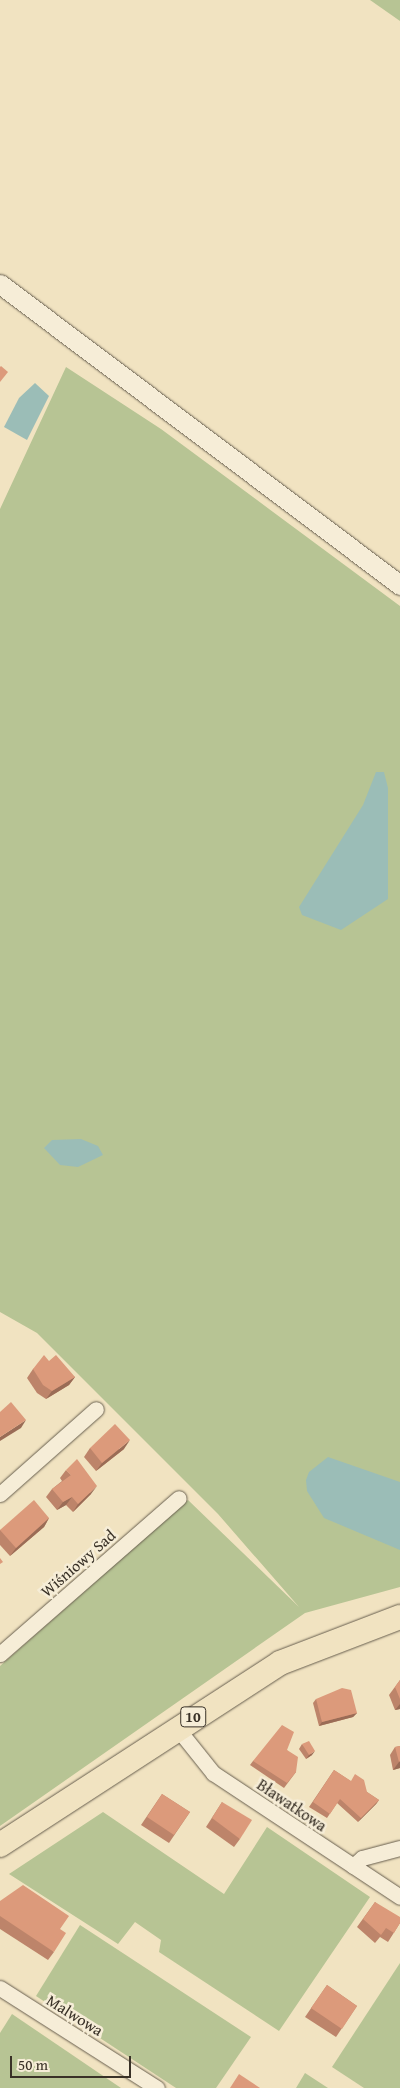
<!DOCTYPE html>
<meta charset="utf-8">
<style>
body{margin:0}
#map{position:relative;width:400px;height:2088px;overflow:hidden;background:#f1e3c1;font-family:"Gentium Book Plus",serif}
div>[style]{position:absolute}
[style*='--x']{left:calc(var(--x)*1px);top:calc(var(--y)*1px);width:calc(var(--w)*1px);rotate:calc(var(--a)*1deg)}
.green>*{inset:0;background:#b7c494}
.water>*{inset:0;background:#9bbdb7}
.roads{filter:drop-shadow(0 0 1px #675e4e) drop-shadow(0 0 1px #675e4e)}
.minor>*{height:15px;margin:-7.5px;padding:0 7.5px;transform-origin:7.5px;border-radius:7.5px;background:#f6edd7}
.tertiary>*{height:19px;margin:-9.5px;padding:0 9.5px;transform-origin:9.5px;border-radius:9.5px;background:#f6edd7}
.primary>*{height:24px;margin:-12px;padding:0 12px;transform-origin:12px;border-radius:12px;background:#f1e3c1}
.wall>*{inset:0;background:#bd846a}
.shaded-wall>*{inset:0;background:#9a6c56}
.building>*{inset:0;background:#dc9a7b}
span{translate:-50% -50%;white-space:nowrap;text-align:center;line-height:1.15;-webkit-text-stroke:5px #f6edd7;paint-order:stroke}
.shield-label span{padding:1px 4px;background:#f6edd7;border:1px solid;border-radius:4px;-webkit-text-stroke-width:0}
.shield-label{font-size:15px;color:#393127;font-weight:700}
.street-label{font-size:16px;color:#393127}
.scale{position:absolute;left:10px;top:2056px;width:121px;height:22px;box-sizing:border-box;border:2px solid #393127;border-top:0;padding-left:6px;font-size:15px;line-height:18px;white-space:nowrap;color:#393127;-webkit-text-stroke:4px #f6edd7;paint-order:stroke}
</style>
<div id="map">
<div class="green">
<i style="clip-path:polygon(370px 0,400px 0,400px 21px)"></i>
<i style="clip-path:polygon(66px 367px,161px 429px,400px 606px,400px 1587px,305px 1613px,0 1826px,0 1666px,188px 1500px,299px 1607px,218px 1514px,37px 1333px,0 1312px,0 509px)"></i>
<i style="clip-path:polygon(103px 1812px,224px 1894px,267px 1827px,370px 1897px,279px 2031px,159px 1952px,161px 1940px,135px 1922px,118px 1944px,9px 1874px)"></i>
<i style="clip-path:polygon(80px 1925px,251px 2037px,216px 2088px,176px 2088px,36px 1996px)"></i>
<i style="clip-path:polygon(400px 1963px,400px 2088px,364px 2088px,332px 2067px)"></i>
<i style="clip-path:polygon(12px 2014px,121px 2088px,0 2088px,0 2033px)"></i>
<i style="clip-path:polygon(305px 2073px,328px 2088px,296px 2088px)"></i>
</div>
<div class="water">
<i style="clip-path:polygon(35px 383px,49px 396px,27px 440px,4px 427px,19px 398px)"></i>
<i style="clip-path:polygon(376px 772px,384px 772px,388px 788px,388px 899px,341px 930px,302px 915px,299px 907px,363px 805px)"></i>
<i style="clip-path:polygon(81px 1139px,98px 1146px,103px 1155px,78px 1167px,60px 1165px,44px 1148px,52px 1140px)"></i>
<i style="clip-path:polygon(328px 1457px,400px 1482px,400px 1550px,324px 1518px,307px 1491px,306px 1480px,309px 1472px)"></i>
</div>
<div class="roads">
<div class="minor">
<i style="--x:0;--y:1494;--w:128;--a:-41.5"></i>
<i style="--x:0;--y:1654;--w:237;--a:-41.1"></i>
<i style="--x:177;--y:1728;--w:58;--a:51.3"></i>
<i style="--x:213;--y:1773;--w:224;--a:33.5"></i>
<i style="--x:353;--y:1866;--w:12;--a:-42"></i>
<i style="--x:362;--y:1858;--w:39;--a:-15"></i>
<i style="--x:0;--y:1988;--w:186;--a:32.5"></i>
</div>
<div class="tertiary">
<i style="--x:0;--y:284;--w:501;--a:36.96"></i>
</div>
<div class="primary">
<i style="--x:0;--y:1845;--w:334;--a:-33"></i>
<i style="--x:280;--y:1663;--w:129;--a:-21"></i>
</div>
</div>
<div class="wall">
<i style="clip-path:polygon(49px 1361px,75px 1377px,69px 1385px,46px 1399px,37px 1393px,27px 1378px,33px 1369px)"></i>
<i style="clip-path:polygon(90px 1448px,124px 1449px,96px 1471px,84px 1457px)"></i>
<i style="clip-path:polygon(66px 1470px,91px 1494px,73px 1512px,66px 1505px,57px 1510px,46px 1497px,52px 1489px,62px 1481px,60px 1478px)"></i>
<i style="clip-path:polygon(49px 1518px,44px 1527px,10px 1556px,0 1545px,0 1530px)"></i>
<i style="clip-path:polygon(400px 1680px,400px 1709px,395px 1710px,389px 1695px)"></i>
<i style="clip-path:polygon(316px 1699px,357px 1713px,353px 1717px,319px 1726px,313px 1703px)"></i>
<i style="clip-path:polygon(302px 1744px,312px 1755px,306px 1759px,299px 1749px)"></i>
<i style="clip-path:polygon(400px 1746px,400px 1768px,393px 1770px,390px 1755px,395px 1747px)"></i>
<i style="clip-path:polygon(287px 1750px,296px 1772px,284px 1788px,250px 1765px,253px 1761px)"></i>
<i style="clip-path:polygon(334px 1770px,379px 1800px,376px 1804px,358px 1822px,337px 1803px,327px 1818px,309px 1807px)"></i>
<i style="clip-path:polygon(162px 1794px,190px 1812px,169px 1843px,141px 1825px)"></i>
<i style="clip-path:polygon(222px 1802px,240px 1839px,234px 1847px,206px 1827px)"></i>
<i style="clip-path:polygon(0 1901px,54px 1952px,48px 1960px,0 1929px)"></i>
<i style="clip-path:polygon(375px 1902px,400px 1923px,388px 1942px,380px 1937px,375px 1943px,357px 1927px)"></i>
<i style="clip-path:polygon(327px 1985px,357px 2006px,336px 2037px,305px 2017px)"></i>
</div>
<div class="shaded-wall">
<i style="clip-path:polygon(75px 1377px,69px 1385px,46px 1399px,52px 1391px)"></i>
<i style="clip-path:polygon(26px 1420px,21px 1428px,0 1441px,0 1437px)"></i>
<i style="clip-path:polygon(130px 1440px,124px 1449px,96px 1471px,102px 1463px)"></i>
<i style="clip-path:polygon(97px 1486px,91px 1494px,73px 1512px,78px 1504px)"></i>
<i style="clip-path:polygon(72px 1497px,66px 1505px,57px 1510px,63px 1502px)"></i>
<i style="clip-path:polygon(49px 1518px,44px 1527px,10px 1556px,16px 1548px)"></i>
<i style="clip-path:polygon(400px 1704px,400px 1709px,395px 1710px)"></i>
<i style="clip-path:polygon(357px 1713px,353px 1717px,319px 1726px,322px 1722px)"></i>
<i style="clip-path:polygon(315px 1751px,312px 1755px,306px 1759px,309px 1755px)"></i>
<i style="clip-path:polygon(400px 1761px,400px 1768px,393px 1770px,399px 1762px)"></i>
<i style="clip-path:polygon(379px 1800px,376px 1804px,358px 1822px,361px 1818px)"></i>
</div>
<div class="building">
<i style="clip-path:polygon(1px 366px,8px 372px,0 382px,0 367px)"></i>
<i style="clip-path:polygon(44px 1355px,49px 1361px,56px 1355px,75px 1377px,52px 1391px,43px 1385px,33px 1369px)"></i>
<i style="clip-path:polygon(11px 1402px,26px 1420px,0 1437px,0 1412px)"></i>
<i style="clip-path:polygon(115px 1424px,130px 1440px,102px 1463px,90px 1448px)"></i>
<i style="clip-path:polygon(77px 1459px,97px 1486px,78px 1504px,72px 1497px,63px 1502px,52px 1489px,71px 1475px,66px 1470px)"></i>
<i style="clip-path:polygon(34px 1500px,49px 1518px,16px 1548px,0 1530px)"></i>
<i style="clip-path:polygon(0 1558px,3px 1562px,0 1564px)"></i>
<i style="clip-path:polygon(400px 1680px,400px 1699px,395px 1687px)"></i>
<i style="clip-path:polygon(342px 1688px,351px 1690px,357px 1713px,322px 1722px,316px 1699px)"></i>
<i style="clip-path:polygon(282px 1725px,294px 1732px,287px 1750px,298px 1757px,296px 1772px,287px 1783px,253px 1761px)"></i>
<i style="clip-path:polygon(309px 1741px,315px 1751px,309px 1755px,302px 1744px)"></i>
<i style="clip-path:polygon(400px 1746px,400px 1761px,399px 1762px,395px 1747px)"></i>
<i style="clip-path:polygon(334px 1770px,351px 1781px,355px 1774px,364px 1780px,367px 1792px,379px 1800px,361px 1818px,340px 1799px,330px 1814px,313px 1802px)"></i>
<i style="clip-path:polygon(162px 1794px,190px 1812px,174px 1835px,147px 1817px)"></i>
<i style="clip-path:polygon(222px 1802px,252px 1820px,240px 1839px,212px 1818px)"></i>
<i style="clip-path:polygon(23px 1885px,69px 1916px,60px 1929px,66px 1933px,54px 1952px,0 1916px,0 1901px)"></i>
<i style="clip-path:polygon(375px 1902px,400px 1917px,400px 1923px,394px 1933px,386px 1928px,381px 1935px,363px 1919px)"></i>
<i style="clip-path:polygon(327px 1985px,357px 2006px,342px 2029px,311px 2008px)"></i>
<i style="clip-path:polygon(239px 2074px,260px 2088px,230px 2088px)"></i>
</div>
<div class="shield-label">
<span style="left:193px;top:1717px">10</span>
</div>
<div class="street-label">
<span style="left:78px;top:1563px;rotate:-41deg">Wiśniowy Sad</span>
<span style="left:292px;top:1805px;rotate:34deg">Bławatkowa</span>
<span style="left:75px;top:2015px;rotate:32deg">Malwowa</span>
</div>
<div class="scale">50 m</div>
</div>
